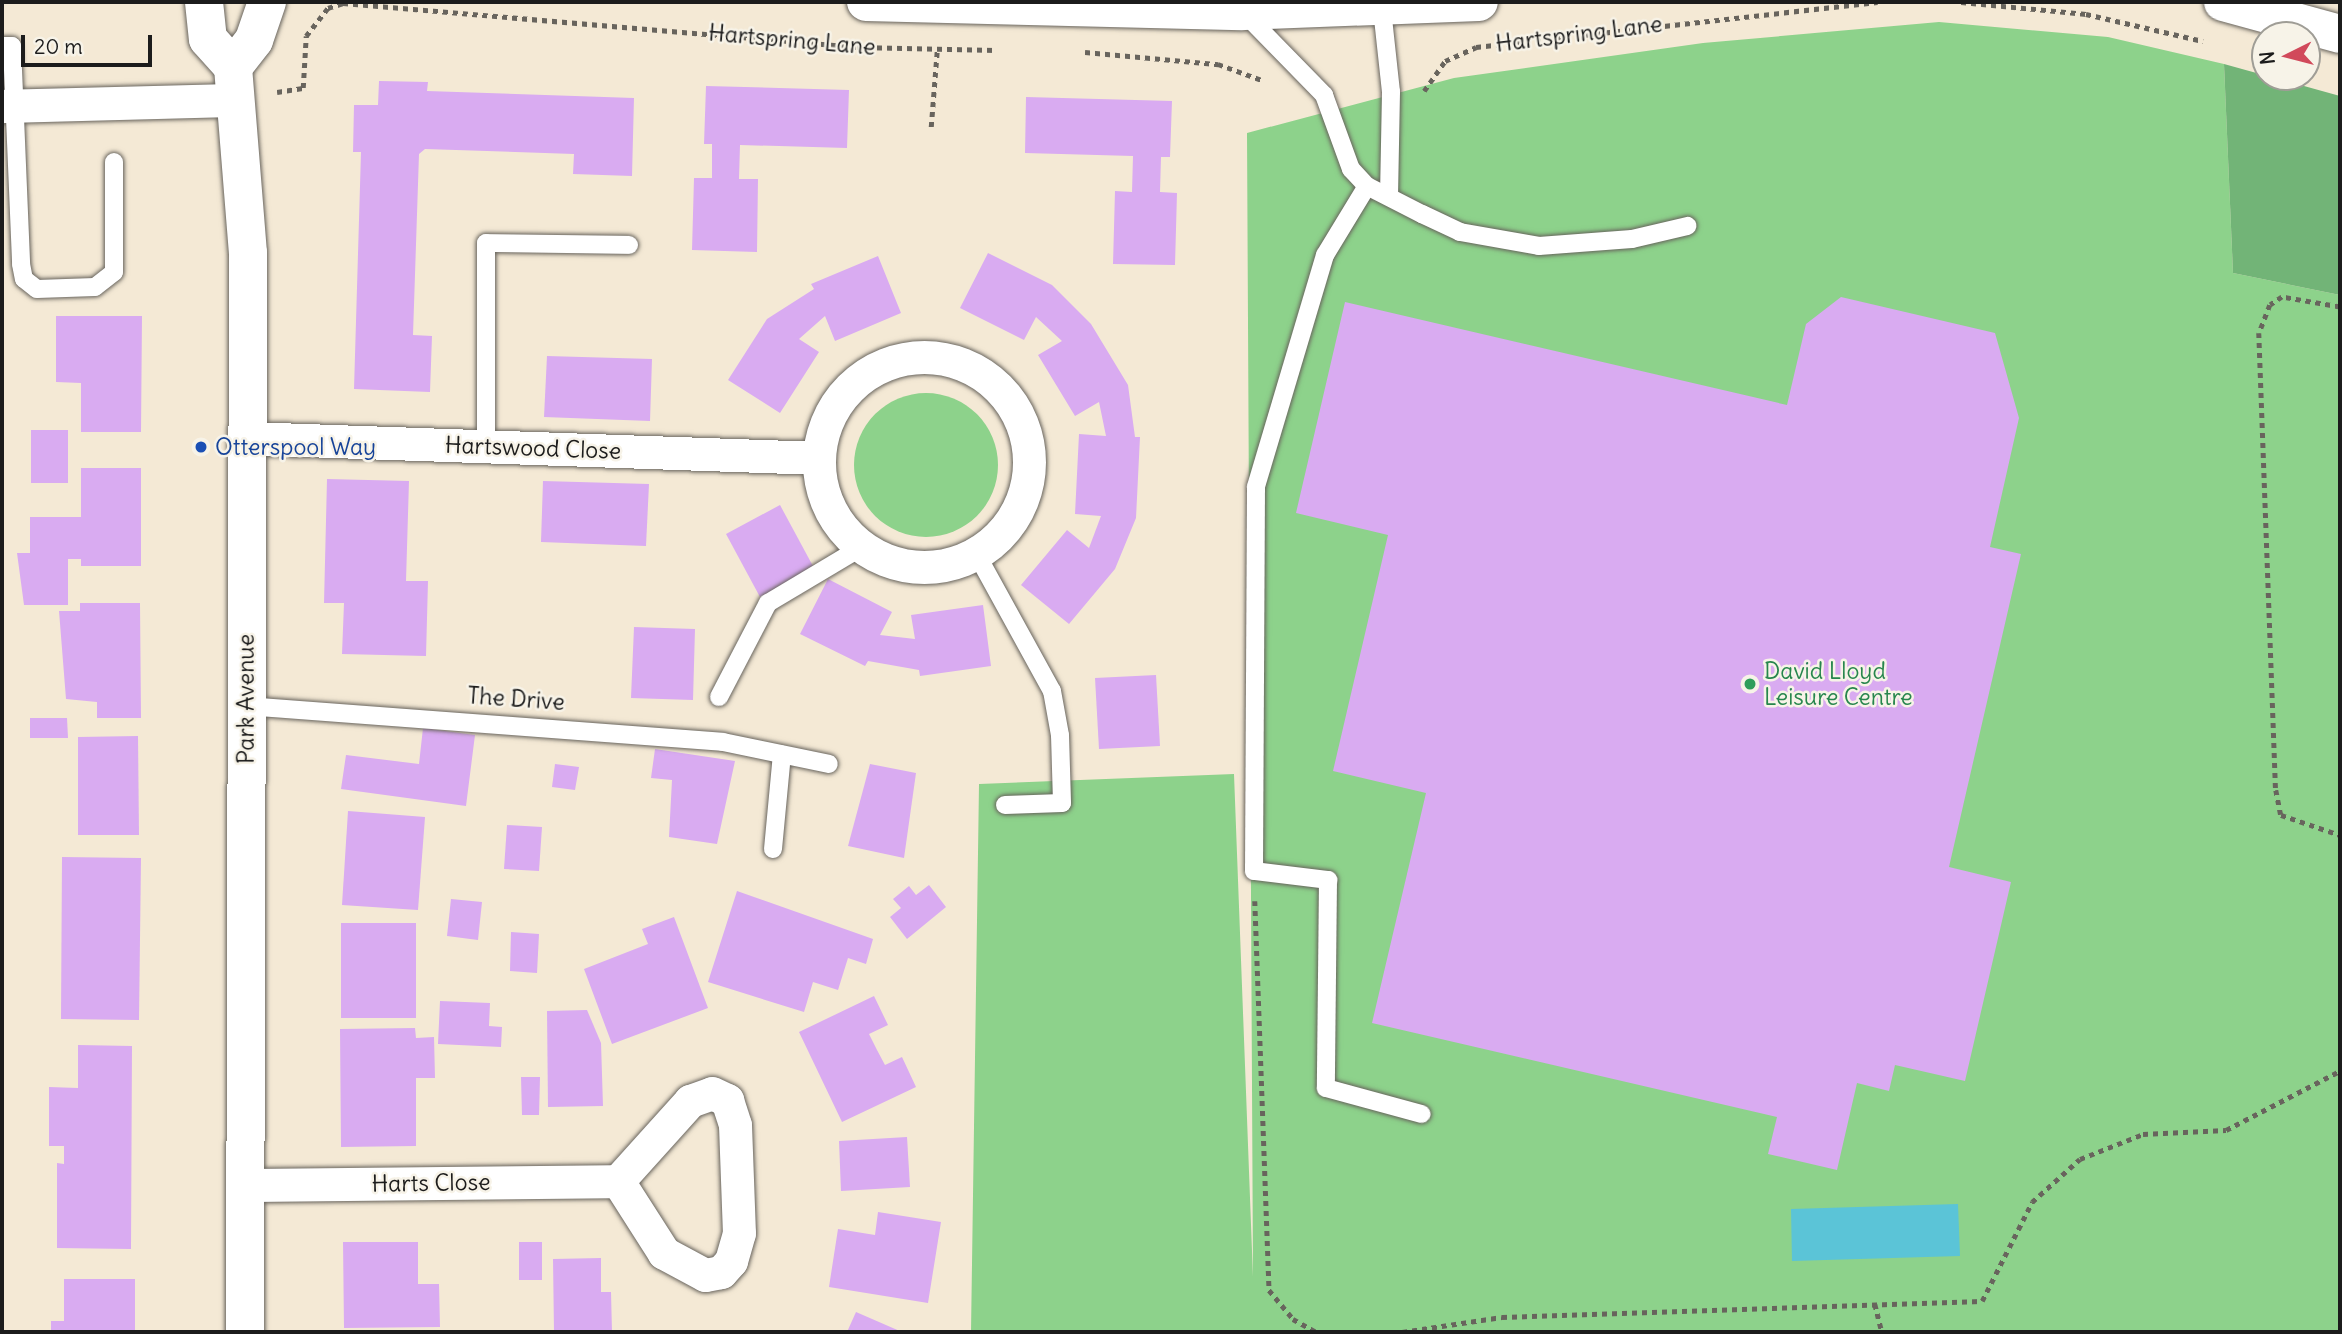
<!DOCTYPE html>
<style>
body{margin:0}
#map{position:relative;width:2342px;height:1334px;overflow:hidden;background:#f4e9d5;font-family:Delius,sans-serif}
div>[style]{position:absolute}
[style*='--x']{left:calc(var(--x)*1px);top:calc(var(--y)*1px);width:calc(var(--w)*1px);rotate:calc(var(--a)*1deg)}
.green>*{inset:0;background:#8dd28b}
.round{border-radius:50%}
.forest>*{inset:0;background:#72b477}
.water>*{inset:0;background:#5bc4d7}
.building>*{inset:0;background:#d9abf1}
.path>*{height:4.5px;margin-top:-2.25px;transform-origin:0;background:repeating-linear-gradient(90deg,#68645d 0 5px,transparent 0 10px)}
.roads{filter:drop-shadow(0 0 2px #68645d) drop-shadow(0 0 2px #68645d)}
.service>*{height:18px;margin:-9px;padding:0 9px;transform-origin:9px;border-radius:9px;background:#fff}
.minor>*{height:33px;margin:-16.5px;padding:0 16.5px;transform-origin:16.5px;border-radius:16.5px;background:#fff}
.minor>.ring{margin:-16.5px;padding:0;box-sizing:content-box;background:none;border:33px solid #fff;border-radius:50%}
.tertiary>*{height:38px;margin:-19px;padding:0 19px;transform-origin:19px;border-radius:19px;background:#fff}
.secondary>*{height:38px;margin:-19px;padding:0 19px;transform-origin:19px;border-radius:19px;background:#fff}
.dots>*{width:19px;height:19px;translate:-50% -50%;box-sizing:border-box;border:4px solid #f7f3e8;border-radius:50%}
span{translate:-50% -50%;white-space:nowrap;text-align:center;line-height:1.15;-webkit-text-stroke:5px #f7f3e8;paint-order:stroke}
.street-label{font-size:23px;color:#1c1c1c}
.transit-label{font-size:23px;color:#164399}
.left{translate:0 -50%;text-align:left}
.leisure-label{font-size:23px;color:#27864d}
.frame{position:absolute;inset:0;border:4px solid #1c1c1c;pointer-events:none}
.north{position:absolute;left:2251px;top:21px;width:70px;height:70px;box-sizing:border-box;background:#f7f3e8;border:2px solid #9f9d96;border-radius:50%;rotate:264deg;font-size:19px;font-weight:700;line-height:28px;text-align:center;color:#1c1c1c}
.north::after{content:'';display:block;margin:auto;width:24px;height:32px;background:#d1495b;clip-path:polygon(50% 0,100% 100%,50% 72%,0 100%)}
.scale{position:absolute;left:21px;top:35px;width:131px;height:32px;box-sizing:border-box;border:4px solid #1c1c1c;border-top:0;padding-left:9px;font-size:21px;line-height:24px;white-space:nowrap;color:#1c1c1c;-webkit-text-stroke:5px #f7f3e8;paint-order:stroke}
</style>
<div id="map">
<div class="green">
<i style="clip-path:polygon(1939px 22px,2108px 37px,2224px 64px,2233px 273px,2340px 295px,2340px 1332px,971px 1332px,979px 784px,1234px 774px,1253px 1277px,1247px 133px,1454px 78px,1703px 43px)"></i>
<i class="round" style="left:854px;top:393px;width:144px;height:144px"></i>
</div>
<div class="forest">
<i style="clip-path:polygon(2224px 64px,2340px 96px,2340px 295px,2233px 273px)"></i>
</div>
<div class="water">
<i style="clip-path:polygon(1958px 1204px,1960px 1256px,1792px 1261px,1791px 1209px)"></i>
</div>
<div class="building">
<i style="clip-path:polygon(379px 81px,428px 82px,427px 91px,634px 98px,632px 176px,573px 174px,574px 154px,425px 149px,419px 154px,413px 335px,432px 336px,430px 392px,354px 389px,361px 152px,353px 152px,354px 105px,378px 105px)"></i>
<i style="clip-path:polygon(706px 86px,849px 90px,847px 148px,740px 145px,739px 179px,758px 179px,757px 252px,692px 250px,694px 178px,712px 178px,712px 144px,704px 144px)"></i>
<i style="clip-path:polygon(1026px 97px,1172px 101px,1170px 157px,1161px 157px,1160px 192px,1177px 193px,1175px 265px,1113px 264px,1115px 191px,1132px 192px,1133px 156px,1025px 153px)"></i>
<i style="clip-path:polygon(988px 253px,1052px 285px,1091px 324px,1128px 385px,1135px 437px,1140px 437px,1136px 518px,1115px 569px,1069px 624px,1021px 585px,1067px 530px,1089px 548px,1101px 516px,1075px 514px,1079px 434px,1106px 436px,1099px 402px,1075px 416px,1038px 355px,1062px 341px,1036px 317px,1024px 340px,960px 308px)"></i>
<i style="clip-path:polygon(878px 256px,901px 313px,835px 341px,825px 316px,799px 339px,819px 352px,780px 413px,728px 380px,767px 319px,814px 289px,811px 284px)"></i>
<i style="clip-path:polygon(1841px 297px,1995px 333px,2019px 418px,1990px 547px,2021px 554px,1949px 867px,2011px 882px,1965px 1081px,1895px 1065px,1889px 1091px,1857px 1083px,1837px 1170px,1768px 1154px,1777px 1117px,1372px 1023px,1426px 793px,1333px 771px,1388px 535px,1296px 513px,1345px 302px,1787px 405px,1806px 324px)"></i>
<i style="clip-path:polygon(56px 316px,142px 316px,141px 432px,81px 432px,81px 383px,56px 382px)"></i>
<i style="clip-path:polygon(547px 356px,652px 359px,650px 421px,544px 417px)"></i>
<i style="clip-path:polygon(31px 430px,68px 430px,68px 483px,31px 483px)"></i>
<i style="clip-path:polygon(81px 468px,141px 468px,141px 566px,81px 566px,81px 559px,68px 559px,68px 605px,24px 605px,17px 553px,30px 553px,30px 517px,81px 517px)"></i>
<i style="clip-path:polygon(327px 479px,409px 481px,406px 581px,428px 581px,426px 656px,342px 654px,344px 603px,324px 603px)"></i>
<i style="clip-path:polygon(543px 481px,649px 484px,646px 546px,541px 542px)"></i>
<i style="clip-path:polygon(780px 505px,814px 568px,760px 597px,726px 534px)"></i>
<i style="clip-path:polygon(828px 579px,892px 612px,880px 635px,915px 639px,911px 615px,983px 605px,991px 666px,920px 676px,919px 670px,868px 661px,865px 666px,800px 634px)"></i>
<i style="clip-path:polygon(80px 603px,140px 603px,141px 718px,97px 718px,97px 702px,66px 699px,59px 611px,80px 611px)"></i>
<i style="clip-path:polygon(634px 627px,695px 629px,693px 700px,631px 698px)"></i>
<i style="clip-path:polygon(1156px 675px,1160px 746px,1099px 749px,1095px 678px)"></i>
<i style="clip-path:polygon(30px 718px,67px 718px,68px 738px,30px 738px)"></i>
<i style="clip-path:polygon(423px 728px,475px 735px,466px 806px,341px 789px,346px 755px,419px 764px)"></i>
<i style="clip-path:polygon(138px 736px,139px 835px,78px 835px,78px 737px)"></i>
<i style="clip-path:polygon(655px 749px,735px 761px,717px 844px,669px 837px,672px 780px,651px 778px)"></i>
<i style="clip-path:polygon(555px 764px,579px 767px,575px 790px,552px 787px)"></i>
<i style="clip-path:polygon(870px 764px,916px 773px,904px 858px,848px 846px)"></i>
<i style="clip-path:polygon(348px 811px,425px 817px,418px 910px,342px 905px)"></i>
<i style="clip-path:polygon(507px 825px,542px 827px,539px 871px,504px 869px)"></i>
<i style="clip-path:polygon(62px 857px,141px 858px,139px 1020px,61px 1019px)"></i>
<i style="clip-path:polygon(929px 885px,946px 907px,907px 939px,890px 917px,901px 908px,893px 899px,909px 886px,916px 895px)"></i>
<i style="clip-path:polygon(737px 891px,873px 939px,866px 964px,848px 958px,838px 990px,813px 982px,804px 1012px,708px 982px)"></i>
<i style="clip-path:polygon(451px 899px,482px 902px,478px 940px,447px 936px)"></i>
<i style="clip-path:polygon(674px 917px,708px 1008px,612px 1044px,584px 969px,648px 944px,642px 929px)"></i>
<i style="clip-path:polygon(341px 923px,416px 923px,416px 1018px,341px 1018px)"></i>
<i style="clip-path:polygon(511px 932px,539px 934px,537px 973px,510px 971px)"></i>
<i style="clip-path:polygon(874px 996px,888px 1025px,869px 1034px,877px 1050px,885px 1065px,902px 1057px,916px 1087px,842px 1122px,799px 1032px)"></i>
<i style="clip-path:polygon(440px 1001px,490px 1003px,489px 1026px,502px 1027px,501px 1047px,438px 1044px)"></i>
<i style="clip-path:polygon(587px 1010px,601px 1043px,603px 1106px,548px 1107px,547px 1011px)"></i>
<i style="clip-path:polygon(415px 1028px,416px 1038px,434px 1037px,435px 1078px,416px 1078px,416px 1146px,341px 1147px,340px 1029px)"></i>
<i style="clip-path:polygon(78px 1045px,132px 1046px,131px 1249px,57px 1248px,57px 1163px,64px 1164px,64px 1146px,49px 1146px,49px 1087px,78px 1088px)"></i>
<i style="clip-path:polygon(521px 1077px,540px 1077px,539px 1115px,522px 1115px)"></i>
<i style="clip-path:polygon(907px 1137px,910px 1187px,841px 1191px,839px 1141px)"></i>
<i style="clip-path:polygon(878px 1212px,941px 1222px,928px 1303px,829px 1287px,838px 1229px,875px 1235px)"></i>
<i style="clip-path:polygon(343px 1242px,418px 1242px,418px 1284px,439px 1284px,440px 1327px,344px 1328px)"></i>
<i style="clip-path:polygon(519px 1242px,542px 1242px,542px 1280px,519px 1280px)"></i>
<i style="clip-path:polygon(601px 1258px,601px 1292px,611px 1292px,612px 1332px,554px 1332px,553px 1259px)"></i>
<i style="clip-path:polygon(64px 1279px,135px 1279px,135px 1332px,51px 1332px,51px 1321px,64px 1321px)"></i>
<i style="clip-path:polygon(856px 1312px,902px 1332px,847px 1332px)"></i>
</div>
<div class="path">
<i style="--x:1961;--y:2;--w:126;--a:5.5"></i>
<i style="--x:2086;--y:14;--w:120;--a:13"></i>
<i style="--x:1085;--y:52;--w:134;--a:5.2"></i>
<i style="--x:1218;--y:64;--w:47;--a:20"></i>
<i style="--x:1424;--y:91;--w:37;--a:-55"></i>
<i style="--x:1445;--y:61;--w:34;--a:-24"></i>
<i style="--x:1476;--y:47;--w:404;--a:-6.4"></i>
<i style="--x:277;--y:92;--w:26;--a:-9"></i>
<i style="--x:303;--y:88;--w:52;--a:-86.7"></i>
<i style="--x:306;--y:36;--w:36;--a:-52"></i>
<i style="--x:328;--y:8;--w:16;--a:-18"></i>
<i style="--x:343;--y:3;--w:516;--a:4.89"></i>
<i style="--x:857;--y:47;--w:139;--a:1.2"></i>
<i style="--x:931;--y:127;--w:77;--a:-85.5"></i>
<i style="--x:2340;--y:307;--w:59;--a:-170.2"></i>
<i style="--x:2282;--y:297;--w:14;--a:146"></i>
<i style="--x:2270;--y:305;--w:30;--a:111"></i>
<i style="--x:2259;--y:333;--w:457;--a:87.9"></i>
<i style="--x:2276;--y:790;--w:25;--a:79"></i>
<i style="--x:2281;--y:815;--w:62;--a:18.7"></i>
<i style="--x:1255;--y:901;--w:389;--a:87.9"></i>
<i style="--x:1269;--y:1290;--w:38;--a:50"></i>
<i style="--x:1293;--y:1319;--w:26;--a:29"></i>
<i style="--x:1875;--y:1304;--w:29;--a:76"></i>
<i style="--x:1402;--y:1332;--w:101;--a:-8.5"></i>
<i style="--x:1502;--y:1317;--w:480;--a:-1.9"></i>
<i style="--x:1982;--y:1301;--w:111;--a:-63.2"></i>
<i style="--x:2032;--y:1202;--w:64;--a:-41.9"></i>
<i style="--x:2080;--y:1159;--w:68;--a:-21.6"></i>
<i style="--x:2143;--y:1134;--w:83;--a:-2.8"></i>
<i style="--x:2226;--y:1130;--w:128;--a:-27.4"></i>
</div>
<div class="roads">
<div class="service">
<i style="--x:1382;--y:9;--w:83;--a:83.8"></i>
<i style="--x:1391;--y:92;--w:104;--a:91.1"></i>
<i style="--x:1244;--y:13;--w:115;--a:45.7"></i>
<i style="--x:1324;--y:95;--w:79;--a:70"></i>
<i style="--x:1351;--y:169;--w:23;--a:47"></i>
<i style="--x:1367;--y:186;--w:62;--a:27"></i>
<i style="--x:1422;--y:214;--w:42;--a:25.3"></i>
<i style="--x:1460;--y:232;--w:80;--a:10"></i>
<i style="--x:1539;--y:246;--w:93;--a:-4.3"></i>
<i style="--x:1632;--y:239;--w:57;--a:-13.3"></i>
<i style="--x:2;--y:46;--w:10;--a:0"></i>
<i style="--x:12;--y:46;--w:218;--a:87.6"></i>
<i style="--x:21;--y:264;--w:15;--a:79"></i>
<i style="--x:24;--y:279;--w:16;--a:38"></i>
<i style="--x:37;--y:289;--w:58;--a:-2"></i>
<i style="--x:95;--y:287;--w:24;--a:-38"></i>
<i style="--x:114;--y:272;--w:110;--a:-90"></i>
<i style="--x:1367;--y:186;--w:81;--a:121.3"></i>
<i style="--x:1325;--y:255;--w:242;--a:106.6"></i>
<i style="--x:1256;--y:487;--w:384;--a:90.3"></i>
<i style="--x:1254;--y:871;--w:75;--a:6.9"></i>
<i style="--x:1328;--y:880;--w:208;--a:90.6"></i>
<i style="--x:1326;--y:1088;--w:99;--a:15.2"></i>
<i style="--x:486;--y:446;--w:203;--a:-90"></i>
<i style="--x:486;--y:243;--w:143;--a:0.8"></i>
<i style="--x:976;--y:553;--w:158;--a:61.2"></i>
<i style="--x:1052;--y:691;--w:45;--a:79.7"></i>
<i style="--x:1060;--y:735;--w:68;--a:88.3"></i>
<i style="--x:1062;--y:803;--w:57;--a:178"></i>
<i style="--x:719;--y:697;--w:106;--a:-62.5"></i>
<i style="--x:768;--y:603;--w:109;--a:-30.8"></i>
<i style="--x:245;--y:706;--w:479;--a:4.3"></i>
<i style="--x:723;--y:742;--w:108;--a:11.7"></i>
<i style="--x:773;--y:849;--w:95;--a:-84.6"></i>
</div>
<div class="minor">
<i style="--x:2;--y:106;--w:232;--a:-1.5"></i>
<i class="ring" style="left:819px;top:357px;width:177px;height:177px"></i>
<i style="--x:247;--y:438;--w:572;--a:2"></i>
<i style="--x:712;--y:1093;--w:17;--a:25"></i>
<i style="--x:727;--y:1100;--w:26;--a:72"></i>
<i style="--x:735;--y:1125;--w:108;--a:87.9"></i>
<i style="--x:739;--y:1233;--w:29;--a:106"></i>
<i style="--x:731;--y:1261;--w:15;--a:132"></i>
<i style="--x:721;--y:1272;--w:16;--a:169"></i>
<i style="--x:705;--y:1275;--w:47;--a:-151.8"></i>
<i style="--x:664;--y:1253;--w:85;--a:-122.6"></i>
<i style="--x:618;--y:1181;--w:108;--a:-48"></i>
<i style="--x:690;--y:1101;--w:23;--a:-20"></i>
<i style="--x:244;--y:1185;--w:374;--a:-0.6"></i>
</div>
<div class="tertiary">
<i style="--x:204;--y:2;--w:37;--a:84"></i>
<i style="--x:208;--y:39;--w:38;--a:48"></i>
<i style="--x:233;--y:67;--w:187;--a:85.4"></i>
<i style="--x:248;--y:253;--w:1079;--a:90.16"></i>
<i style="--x:233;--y:67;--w:34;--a:-52"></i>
<i style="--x:254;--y:40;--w:40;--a:-71.1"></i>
</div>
<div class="secondary">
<i style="--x:866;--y:2;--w:376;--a:1.4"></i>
<i style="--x:1242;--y:11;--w:237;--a:-2.2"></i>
<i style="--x:2223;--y:2;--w:121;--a:15.3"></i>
</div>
</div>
<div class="dots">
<i style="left:201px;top:447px;background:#1a4fb4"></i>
<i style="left:1750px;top:684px;background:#2e9e5b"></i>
</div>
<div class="street-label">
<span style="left:1579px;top:34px;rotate:-7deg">Hartspring Lane</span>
<span style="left:792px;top:40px;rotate:5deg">Hartspring Lane</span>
<span style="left:533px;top:448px;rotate:2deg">Hartswood Close</span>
<span style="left:246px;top:699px;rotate:-90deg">Park Avenue</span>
<span style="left:516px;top:699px;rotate:4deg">The Drive</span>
<span style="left:431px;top:1183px;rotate:-1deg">Harts Close</span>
</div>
<div class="transit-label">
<span class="left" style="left:215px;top:447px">Otterspool Way</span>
</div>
<div class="leisure-label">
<span class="left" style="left:1764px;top:684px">David Lloyd<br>Leisure Centre</span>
</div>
<div class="frame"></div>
<div class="north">N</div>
<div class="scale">20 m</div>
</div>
